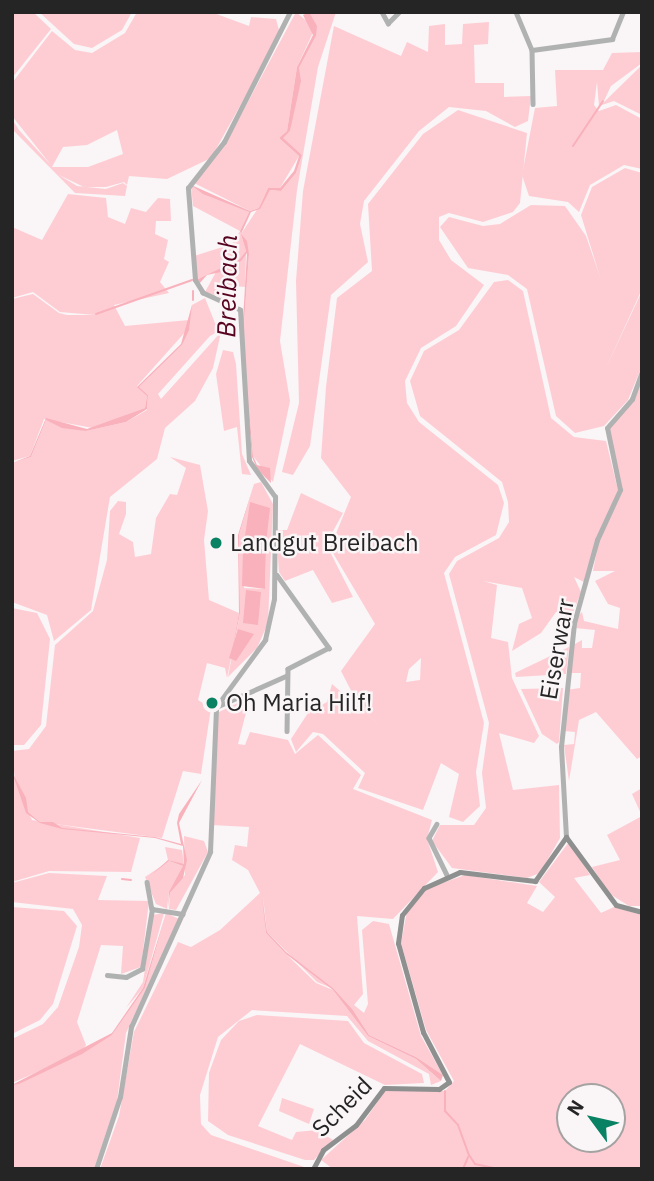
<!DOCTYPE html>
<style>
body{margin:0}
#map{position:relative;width:654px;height:1181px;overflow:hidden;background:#faf5f6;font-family:"IBM Plex Sans",sans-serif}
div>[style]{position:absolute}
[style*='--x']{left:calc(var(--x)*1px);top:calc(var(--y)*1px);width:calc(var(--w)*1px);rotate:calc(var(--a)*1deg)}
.green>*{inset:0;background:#fecdd4}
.water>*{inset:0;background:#f9b1bc}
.stream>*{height:2px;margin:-1px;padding:0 1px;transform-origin:1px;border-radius:1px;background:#f9b1bc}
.street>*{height:4.5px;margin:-2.25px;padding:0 2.25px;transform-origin:2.25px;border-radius:2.25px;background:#b0b2b1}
.secondary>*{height:5px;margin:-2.5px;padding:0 2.5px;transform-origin:2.5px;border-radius:2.5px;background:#8e908f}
.dots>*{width:19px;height:19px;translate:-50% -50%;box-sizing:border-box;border:4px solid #faf5f6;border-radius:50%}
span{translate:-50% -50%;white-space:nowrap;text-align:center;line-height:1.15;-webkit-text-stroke:5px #faf5f6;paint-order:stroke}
.poi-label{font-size:24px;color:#262525}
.left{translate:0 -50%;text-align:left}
.street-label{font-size:24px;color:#262525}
.water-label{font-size:26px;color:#570320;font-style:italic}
.frame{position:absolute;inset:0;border:14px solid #262525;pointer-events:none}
.north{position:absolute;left:556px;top:1083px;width:70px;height:70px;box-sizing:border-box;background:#faf5f6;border:2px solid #a5a2a2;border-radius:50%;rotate:303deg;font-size:19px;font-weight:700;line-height:28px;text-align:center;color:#262525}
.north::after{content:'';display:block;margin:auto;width:24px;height:32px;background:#088262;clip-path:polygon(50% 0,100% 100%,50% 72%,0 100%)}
</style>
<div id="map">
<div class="green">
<i style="clip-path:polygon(12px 12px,33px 12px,51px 29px,12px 78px)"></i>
<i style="clip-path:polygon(39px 12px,132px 12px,122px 30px,92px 48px,74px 44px)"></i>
<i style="clip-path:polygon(evenodd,137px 12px,211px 12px,249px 26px,251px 17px,276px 19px,280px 34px,211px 158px,167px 179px,129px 176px,127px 185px,124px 182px,106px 187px,84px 187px,59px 175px,77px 186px,106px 189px,123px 183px,127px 186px,125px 196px,75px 193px,12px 129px,12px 119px,19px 130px,51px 165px,12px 116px,12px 83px,52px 31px,75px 50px,92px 53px,125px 33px,137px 12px,117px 130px,123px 154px,88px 167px,52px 167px,63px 147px,87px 145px,117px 130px)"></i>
<i style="clip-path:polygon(296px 12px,315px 28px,297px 67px,287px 131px,279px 138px,299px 156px,280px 188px,268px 188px,259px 208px,250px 211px,192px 182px,226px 143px)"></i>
<i style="clip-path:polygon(309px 12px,336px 12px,318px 67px,297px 190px,280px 341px,290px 401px,273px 482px,253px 456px,243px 336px,249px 254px,241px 234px,270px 190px,281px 191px,296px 173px,302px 155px,282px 138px,290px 131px,299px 68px,316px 36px)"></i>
<i style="clip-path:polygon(489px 22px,488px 44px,474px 45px,475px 83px,504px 83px,504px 97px,531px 96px,528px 121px,515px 127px,486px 111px,449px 107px,419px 131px,364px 201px,360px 224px,368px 262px,331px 295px,310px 446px,293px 475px,282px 472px,299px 403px,296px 281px,303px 191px,334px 26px,401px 56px,407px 42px,428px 52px,429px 26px,445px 24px,445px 45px,462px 44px,463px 24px)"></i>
<i style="clip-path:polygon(642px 52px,642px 63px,611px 86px,603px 103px,642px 65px,642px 115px,614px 101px,599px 106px,597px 82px,594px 105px,599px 111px,616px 105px,642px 119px,642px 169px,624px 165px,590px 185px,579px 212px,568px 202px,529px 196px,522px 175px,535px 108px,557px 106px,555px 70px,603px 70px,612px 53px)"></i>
<i style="clip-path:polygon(evenodd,458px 110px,527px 133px,520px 203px,513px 212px,483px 222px,449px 213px,439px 217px,439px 240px,451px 260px,484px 285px,456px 326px,421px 348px,405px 381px,407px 403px,419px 422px,498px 485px,504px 503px,496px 535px,455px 557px,444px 573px,484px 723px,476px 772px,480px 806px,463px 822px,449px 817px,459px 774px,441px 763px,423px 810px,358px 788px,365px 773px,323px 734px,313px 732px,296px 752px,291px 739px,308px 713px,327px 702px,332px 684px,390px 734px,360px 708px,341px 671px,375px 624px,330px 548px,351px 497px,321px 458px,326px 387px,337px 298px,372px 271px,368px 204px,423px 134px,458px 110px,421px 658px,420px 680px,406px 682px,409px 669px,421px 658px)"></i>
<i style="clip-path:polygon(625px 168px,642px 173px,642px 289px,605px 370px,642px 291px,642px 366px,628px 400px,604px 426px,575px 433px,556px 416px,527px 289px,508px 275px,468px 268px,440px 227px,449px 217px,483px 226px,500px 224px,531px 205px,565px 206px,586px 236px,600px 277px,581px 215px,592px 187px)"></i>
<i style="clip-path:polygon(191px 185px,249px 212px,240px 231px,246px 251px,240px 260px,196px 280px,194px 256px,232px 244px,240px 231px,193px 206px)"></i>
<i style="clip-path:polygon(68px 194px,106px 198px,108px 217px,125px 224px,131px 208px,146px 212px,158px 198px,170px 199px,171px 221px,156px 221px,155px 234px,168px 240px,164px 259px,169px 262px,160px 282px,169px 293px,114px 305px,125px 326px,189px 320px,187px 330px,137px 386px,147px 396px,145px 408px,93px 428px,44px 419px,30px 456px,12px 461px,12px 299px,33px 294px,59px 313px,67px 315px,95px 315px,60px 312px,33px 292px,12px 298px,12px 227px,42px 240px)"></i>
<i style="clip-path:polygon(246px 253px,245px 287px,225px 285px,222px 298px,205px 292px,216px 272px)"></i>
<i style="clip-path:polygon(508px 280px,523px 291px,551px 418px,574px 437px,606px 441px,618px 490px,584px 582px,574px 577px,581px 592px,573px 613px,556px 612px,541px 633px,512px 651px,519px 624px,532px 618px,522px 588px,483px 581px,497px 585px,491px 638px,508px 642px,512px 678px,539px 736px,534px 743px,499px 733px,513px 790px,559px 785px,560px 838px,540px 873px,527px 878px,452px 868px,432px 841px,440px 825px,474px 825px,486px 808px,482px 773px,489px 723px,449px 574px,457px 561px,499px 538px,509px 522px,508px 502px,502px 482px,420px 416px,410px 381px,424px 351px,459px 330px,494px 282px)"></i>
<i style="clip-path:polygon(205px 298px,215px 323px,227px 331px,221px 330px,210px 336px,158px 394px,161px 399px,221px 332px,213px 368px,195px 401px,165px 428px,157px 459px,110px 497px,91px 610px,54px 641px,47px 615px,12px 602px,12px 463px,31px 457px,46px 420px,86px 431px,126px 422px,147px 410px,148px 395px,139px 387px,182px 345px,192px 305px)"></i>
<i style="clip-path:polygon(223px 350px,233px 352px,236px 364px,242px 454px,251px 475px,242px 474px,237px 427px,224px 431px,216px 374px)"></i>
<i style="clip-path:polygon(642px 378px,642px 756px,637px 759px,596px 712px,579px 720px,569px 781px,564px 745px,574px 744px,575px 732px,564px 731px,566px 690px,580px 688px,581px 673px,569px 673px,573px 645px,582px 640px,582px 648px,592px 648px,595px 630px,575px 628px,576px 618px,582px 612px,584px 621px,618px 629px,620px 608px,608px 604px,595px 581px,615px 571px,593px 571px,599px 540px,622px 492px,609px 427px,633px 401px)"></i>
<i style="clip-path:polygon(170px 457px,200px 465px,208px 511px,204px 540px,209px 600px,239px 613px,227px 678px,225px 668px,207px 663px,198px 700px,211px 708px,201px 774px,183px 771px,162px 838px,40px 822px,28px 812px,15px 781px,12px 751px,29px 749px,46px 726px,55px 645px,93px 611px,107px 560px,110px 511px,118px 501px,126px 502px,126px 514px,119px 534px,133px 542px,135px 557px,151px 554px,156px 518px,170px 494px,177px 495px,186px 468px)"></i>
<i style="clip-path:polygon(evenodd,261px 482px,273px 504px,268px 623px,257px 648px,228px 677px,240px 613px,239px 535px,254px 484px,261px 482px,243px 549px,266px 550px,265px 589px,244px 588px,243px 549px)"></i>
<i style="clip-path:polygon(301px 493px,343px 513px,326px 544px,353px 597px,332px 603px,313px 570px,285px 581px,279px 572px,276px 530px,287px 530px)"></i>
<i style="clip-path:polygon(12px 608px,37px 613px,50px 639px,41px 725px,24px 745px,12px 745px)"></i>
<i style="clip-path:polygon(569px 647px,566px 674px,516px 677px,515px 673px)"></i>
<i style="clip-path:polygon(563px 688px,559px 742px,557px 744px,542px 734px,521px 689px)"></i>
<i style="clip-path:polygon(250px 697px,238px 744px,245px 745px,250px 732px,288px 740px,295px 754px,318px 735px,361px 775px,353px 789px,432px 820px,427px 839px,438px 872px,393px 919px,357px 916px,363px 994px,354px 1005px,364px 1013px,368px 1004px,362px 930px,373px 921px,389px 924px,421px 1036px,443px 1075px,416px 1057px,369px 1035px,353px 1010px,334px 989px,317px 982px,267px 932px,263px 897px,266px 933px,286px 954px,316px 983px,333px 990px,368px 1036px,416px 1059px,441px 1081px,431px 1085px,429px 1074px,368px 1041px,347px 1016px,252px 1010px,218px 1037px,200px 1095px,201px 1124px,211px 1135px,310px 1169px,100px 1169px,119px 1116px,134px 1032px,178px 942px,191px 947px,220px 930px,260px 893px,248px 870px,232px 860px,235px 845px,247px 847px,249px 827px,211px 825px,217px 713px)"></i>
<i style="clip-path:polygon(12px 773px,32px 820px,140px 838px,131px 872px,49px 871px,12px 882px)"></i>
<i style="clip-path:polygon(642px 788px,642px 906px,629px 906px,610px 894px,592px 867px,620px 860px,607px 835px,642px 816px,632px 794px)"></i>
<i style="clip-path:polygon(184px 836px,204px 841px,208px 852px,176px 910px,169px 909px,170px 893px,185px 875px)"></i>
<i style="clip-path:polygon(evenodd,569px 842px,590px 875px,574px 878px,601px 913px,614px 907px,642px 915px,642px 1169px,333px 1169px,321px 1160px,365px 1120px,385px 1091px,445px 1091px,454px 1081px,426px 1030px,401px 943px,407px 911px,428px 888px,465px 875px,537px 886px,527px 903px,543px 912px,555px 897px,539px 882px,569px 842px,570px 1097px,612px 1097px,612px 1139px,570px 1139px,570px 1097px)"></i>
<i style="clip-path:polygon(165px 847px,182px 850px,184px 865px,168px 860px)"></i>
<i style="clip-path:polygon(169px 861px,183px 866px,183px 874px,169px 892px,167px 909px,156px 904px,145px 877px)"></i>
<i style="clip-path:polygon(49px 873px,107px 876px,98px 900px,149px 901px,141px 967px,121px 974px,123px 946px,101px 945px,77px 1022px,86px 1045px,81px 1053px,12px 1083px,12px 1039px,43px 1024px,58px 1007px,79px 947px,82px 925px,73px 909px,12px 902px,12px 883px)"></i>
<i style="clip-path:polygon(12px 907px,64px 911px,77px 926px,53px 1004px,40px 1020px,12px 1034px)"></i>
<i style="clip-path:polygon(164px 913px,143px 988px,126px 1008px,143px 982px,153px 915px)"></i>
<i style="clip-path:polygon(166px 913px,179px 919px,126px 1033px,117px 1101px,94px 1169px,12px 1169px,12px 1085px,112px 1035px,145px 988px)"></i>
<i style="clip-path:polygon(257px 1015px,348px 1021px,364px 1043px,422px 1074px,424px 1083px,385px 1085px,300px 1044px,258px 1126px,292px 1140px,296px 1132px,317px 1130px,333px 1140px,314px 1160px,305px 1160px,228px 1135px,208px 1121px,209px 1073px,221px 1040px,239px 1021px)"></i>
<i style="clip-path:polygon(282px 1098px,314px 1109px,309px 1124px,279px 1111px)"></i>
</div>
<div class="water">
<i style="clip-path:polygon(309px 12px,317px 26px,316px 36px,299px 68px,301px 81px,290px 131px,283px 138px,302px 155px,296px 173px,281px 191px,270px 190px,260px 209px,251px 212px,241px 234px,247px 241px,249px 254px,243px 336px,253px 456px,257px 465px,270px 468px,271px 483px,257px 469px,252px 457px,242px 336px,247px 253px,241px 261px,221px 272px,207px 275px,199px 284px,196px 280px,240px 259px,246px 251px,240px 231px,249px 212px,203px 194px,191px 185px,250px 211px,259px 208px,268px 188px,280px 188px,294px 171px,299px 156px,279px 138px,287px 131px,297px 67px,313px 35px,303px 15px)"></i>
<i style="clip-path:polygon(192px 305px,189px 330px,182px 345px,139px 387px,148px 395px,147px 409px,126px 422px,86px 431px,62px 428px,46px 420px,31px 457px,12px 463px,30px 456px,46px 418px,87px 429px,145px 408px,147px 396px,137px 387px,181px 344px)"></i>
<i style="clip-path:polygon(254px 484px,239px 535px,240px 613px,227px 678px,239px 613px,238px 535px)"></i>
<i style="clip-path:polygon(250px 502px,270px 508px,266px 543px,245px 536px)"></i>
<i style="clip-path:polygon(243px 549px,266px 549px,265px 589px,242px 586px)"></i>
<i style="clip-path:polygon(246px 590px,261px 592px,258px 625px,243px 623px)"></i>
<i style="clip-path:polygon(238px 629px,254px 634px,236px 661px,229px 658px)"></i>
<i style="clip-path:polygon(12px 772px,26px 798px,28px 812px,40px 822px,53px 822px,62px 828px,155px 837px,181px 844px,177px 823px,179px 814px,202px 780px,179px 823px,187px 860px,183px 878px,170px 893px,168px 909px,169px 892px,183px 866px,169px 861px,151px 875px,168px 860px,184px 864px,183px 846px,155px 838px,62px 829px,40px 823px,26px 813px)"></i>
<i style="clip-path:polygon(262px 897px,267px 932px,286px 952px,334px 989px,353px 1010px,369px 1035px,416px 1057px,443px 1075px,441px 1081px,416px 1059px,368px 1036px,333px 990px,286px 954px,266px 933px)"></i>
<i style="clip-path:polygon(166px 913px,145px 988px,112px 1035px,82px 1054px,19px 1084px,12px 1085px,112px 1033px,143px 988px)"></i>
</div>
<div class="stream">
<i style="--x:573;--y:146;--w:54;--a:-56.3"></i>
<i style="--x:193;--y:300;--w:9;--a:-90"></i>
<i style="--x:96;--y:314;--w:102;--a:-19.5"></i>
<i style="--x:122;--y:879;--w:9;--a:6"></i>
<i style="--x:445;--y:1091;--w:20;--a:90"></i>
<i style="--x:445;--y:1111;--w:19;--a:47"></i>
<i style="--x:458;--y:1125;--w:32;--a:70"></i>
<i style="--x:469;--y:1155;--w:11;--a:56"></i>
<i style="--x:475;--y:1164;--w:24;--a:12"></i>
<i style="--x:463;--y:1169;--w:13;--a:-67"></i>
</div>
<div class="street">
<i style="--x:382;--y:12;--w:13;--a:61"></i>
<i style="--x:388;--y:23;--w:16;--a:-45"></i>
<i style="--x:516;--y:12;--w:41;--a:67.2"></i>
<i style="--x:532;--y:50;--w:54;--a:88.9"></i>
<i style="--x:532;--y:50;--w:81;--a:-7.8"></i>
<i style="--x:612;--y:39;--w:29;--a:-68"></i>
<i style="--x:277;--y:575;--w:90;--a:54.5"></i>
<i style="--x:329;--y:648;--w:46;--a:152.9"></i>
<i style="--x:288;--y:669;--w:62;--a:90.9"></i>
<i style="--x:216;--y:707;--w:77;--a:-23.9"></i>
<i style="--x:437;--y:824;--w:16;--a:120"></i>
<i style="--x:429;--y:838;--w:41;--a:64.1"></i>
<i style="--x:566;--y:837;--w:90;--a:-93.2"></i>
<i style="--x:561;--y:747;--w:125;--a:-84"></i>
<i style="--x:574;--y:623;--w:86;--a:-74.5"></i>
<i style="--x:597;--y:540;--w:55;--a:-65.3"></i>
<i style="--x:620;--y:490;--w:63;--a:-101.8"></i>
<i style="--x:607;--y:428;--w:38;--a:-49"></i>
<i style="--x:632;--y:399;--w:29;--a:-70"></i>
<i style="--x:147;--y:882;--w:27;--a:80"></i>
<i style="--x:152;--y:909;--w:31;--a:9"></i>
<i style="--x:107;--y:975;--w:19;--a:6"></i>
<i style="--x:126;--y:977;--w:18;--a:-27"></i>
<i style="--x:142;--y:969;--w:61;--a:-80.5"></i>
<i style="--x:96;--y:1169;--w:76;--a:-71.6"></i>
<i style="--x:120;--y:1097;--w:71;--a:-81.1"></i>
<i style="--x:131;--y:1027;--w:192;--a:-65.7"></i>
<i style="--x:210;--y:852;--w:145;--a:-87.6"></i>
<i style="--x:216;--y:707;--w:83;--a:-53.8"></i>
<i style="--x:265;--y:640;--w:42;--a:-77.6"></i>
<i style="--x:274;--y:599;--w:102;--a:-89.4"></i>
<i style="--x:275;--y:497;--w:44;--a:-125.8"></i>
<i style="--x:249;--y:461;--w:151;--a:-93.4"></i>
<i style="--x:240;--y:310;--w:41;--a:-155.3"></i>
<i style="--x:203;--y:293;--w:15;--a:-122"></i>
<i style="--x:195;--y:280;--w:92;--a:-94.4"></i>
<i style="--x:188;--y:188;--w:58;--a:-52"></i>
<i style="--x:224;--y:142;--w:146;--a:-63.1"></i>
</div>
<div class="secondary">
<i style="--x:313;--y:1169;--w:21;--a:-62"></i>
<i style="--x:323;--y:1150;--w:41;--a:-37.1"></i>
<i style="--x:356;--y:1125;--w:46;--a:-52.9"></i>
<i style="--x:384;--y:1088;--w:55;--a:1"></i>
<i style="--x:439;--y:1089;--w:12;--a:-35"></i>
<i style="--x:449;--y:1082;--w:56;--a:-117.5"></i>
<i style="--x:423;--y:1032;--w:92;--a:-105.7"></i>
<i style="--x:398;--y:943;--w:28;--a:-82"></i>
<i style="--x:402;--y:915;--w:35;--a:-51"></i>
<i style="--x:424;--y:888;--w:39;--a:-24"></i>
<i style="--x:460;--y:872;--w:76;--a:6.8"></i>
<i style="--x:535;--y:881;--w:54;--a:-54.8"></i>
<i style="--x:566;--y:837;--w:84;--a:53.7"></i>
<i style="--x:616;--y:905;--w:27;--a:15"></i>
</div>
<div class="dots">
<i style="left:216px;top:543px;background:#088262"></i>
<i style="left:212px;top:703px;background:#088262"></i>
</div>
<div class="poi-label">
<span class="left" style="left:230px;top:543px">Landgut Breibach</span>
<span class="left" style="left:226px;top:703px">Oh Maria Hilf!</span>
</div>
<div class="street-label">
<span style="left:557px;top:649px;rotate:-80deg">Eiserwarr</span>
<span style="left:342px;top:1107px;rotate:-45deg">Scheid</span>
</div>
<div class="water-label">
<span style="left:227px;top:286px;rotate:-89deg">Breibach</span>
</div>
<div class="frame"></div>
<div class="north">N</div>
</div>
